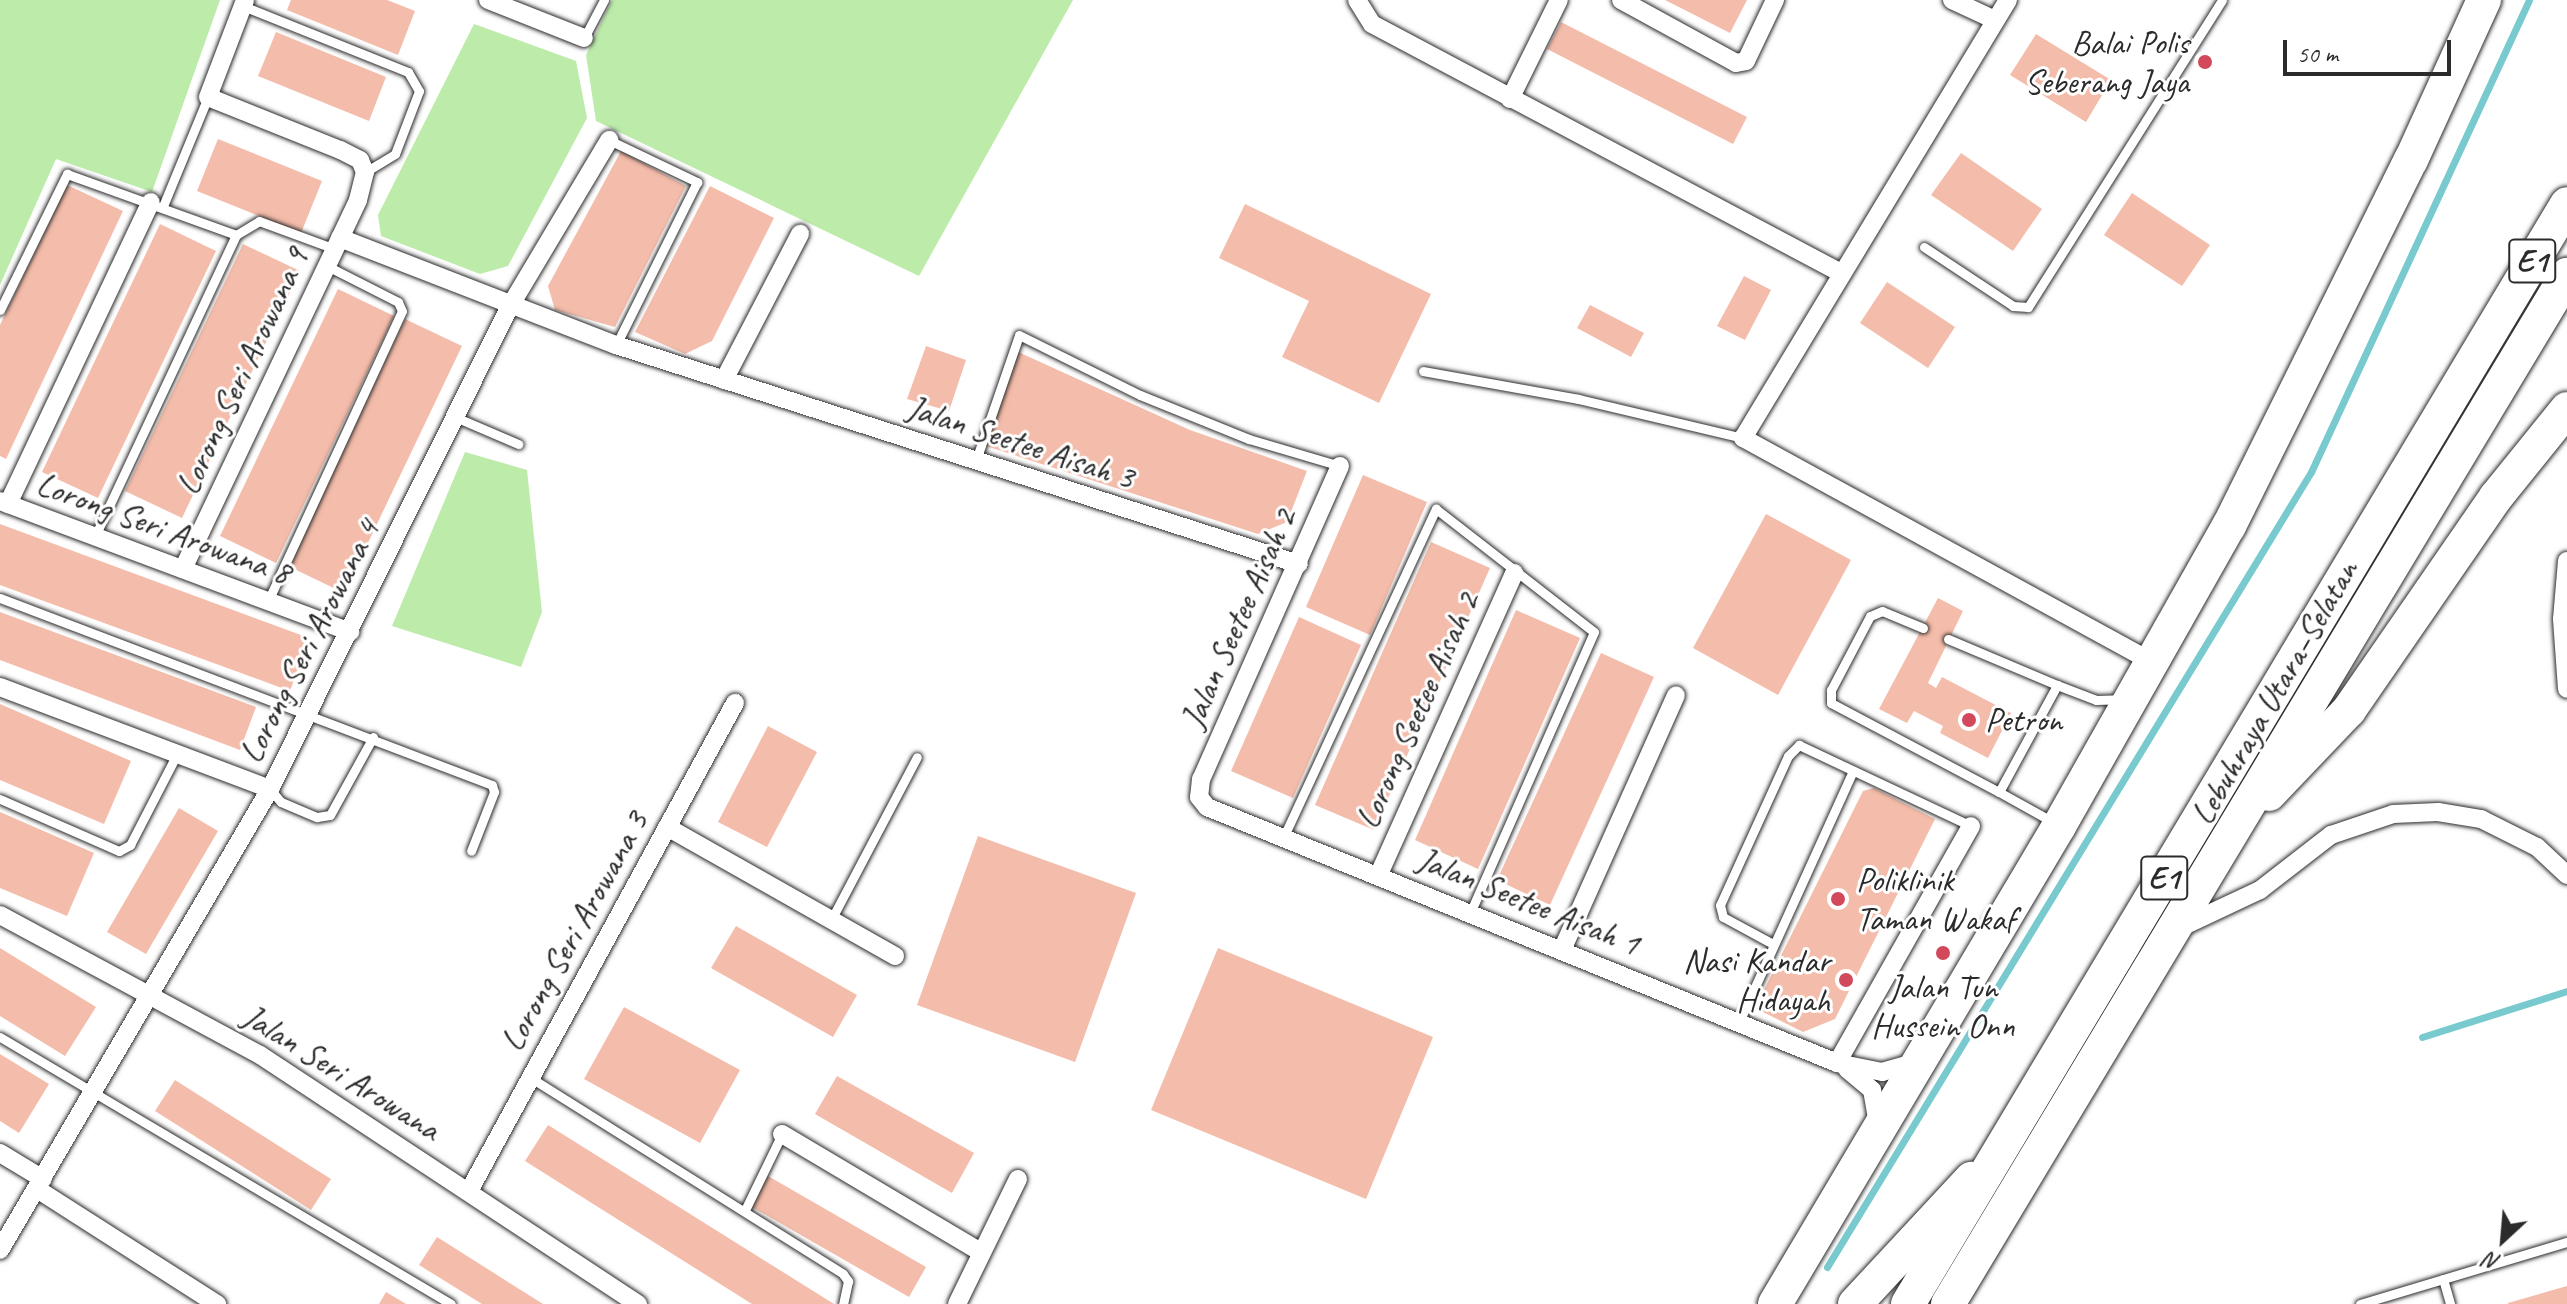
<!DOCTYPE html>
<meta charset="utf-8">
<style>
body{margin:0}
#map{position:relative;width:2567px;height:1304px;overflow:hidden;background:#fff;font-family:Caveat,sans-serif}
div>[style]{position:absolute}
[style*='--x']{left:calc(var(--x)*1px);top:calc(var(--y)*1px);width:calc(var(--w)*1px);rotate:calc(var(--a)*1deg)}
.green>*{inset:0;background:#bcebaa}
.stream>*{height:7px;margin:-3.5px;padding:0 3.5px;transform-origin:3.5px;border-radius:3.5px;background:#78cace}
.building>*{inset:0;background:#f4bcaa}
.roads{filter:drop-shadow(0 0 2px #2b2b2b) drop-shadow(0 0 2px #2b2b2b)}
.lane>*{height:9px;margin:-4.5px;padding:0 4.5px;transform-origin:4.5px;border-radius:4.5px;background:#fff}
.street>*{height:18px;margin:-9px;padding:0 9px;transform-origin:9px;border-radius:9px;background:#fff}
.highway>*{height:34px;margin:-17px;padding:0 17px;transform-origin:17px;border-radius:17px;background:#fff}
.dots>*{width:22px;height:22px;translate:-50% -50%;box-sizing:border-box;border:4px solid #fff;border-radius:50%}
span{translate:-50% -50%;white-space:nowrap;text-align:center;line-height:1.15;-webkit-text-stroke:6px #fff;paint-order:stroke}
.shield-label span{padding:2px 6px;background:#fff;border:2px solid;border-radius:6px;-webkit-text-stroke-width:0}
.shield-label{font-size:32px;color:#2b2b2b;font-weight:700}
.poi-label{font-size:34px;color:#2b2b2b}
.right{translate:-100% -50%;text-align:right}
.left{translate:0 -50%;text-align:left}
.street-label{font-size:34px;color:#2b2b2b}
.north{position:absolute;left:2463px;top:1200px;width:80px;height:80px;-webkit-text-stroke:6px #fff;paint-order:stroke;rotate:206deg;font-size:22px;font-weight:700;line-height:32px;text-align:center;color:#2b2b2b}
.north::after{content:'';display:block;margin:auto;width:28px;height:36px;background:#2b2b2b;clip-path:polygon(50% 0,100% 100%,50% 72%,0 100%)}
.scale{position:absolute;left:2283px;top:40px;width:168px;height:36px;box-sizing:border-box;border:4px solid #2b2b2b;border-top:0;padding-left:10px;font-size:24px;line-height:28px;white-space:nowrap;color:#2b2b2b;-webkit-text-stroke:6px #fff;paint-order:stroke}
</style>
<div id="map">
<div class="green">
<i style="clip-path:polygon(0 0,220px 0,152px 192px,56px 159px,0 285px)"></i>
<i style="clip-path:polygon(612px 0,1073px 0,919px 276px,596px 121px,586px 55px)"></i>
<i style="clip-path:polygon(474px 24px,576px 61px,587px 118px,508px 266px,480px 274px,381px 236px,378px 215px)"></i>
<i style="clip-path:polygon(465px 452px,527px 470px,542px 612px,521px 667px,392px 626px)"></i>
</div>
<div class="stream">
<i style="--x:2422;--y:1037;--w:152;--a:-17.6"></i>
<i style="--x:1827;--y:1267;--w:931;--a:-58.67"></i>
<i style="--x:2311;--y:472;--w:520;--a:-65.21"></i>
</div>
<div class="building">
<i style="clip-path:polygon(291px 0,387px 0,415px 11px,398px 55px,287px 10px)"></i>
<i style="clip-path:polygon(1665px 0,1747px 0,1730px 33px)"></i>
<i style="clip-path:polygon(1561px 22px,1747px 117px,1733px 144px,1547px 49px)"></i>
<i style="clip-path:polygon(276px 32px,386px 77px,369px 121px,258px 76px)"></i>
<i style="clip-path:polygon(2036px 34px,2111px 80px,2086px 122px,2010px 75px)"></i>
<i style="clip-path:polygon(218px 139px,322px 181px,301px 233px,197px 191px)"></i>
<i style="clip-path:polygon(621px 151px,686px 186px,615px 327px,555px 310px,548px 286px)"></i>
<i style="clip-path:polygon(1961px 153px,2042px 209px,2013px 251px,1931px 195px)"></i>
<i style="clip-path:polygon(67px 185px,123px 211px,6px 459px,0 456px,0 325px)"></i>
<i style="clip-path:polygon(710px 186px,774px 218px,712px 341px,685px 354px,635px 332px)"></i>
<i style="clip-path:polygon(2132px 193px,2210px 245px,2182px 286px,2104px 235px)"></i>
<i style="clip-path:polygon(1245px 204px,1431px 294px,1379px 403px,1282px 357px,1309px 301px,1219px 258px)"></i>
<i style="clip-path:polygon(160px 224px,216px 251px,98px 498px,42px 472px)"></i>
<i style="clip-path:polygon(243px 244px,300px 271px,182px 518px,125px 491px)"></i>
<i style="clip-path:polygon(1744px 276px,1771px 290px,1745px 340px,1717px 326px)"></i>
<i style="clip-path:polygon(1887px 282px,1955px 327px,1928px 368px,1860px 323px)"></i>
<i style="clip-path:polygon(338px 289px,394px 316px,276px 563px,220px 536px)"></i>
<i style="clip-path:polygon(1590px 305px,1644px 333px,1631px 357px,1577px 328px)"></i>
<i style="clip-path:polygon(405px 319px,462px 346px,344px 593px,288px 566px)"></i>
<i style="clip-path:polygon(926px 346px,966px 360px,949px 411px,907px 399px)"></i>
<i style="clip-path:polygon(1016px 351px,1190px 430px,1307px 471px,1287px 522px,1258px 534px,986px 446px)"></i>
<i style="clip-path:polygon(1363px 475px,1427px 502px,1370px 635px,1306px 607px)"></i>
<i style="clip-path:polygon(1766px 514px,1851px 560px,1778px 695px,1693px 648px)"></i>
<i style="clip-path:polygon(0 524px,309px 638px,290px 691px,0 585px)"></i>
<i style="clip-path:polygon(1431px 542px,1490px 568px,1374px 830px,1315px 805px)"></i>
<i style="clip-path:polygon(1938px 598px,1963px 611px,1928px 683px,1936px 688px,1942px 677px,2011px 713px,1988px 758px,1940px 733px,1943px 726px,1914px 711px,1907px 723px,1879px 709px)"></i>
<i style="clip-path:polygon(1516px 610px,1580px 638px,1478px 869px,1415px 840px)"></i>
<i style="clip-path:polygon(0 612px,256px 707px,240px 750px,0 660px)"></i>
<i style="clip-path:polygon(1299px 617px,1361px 645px,1293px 798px,1231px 771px)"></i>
<i style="clip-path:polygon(1601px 653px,1654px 677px,1550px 905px,1497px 880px)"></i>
<i style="clip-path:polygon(0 704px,131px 761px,104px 824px,0 780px)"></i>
<i style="clip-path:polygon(768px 726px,817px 752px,767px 847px,718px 822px)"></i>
<i style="clip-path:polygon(1874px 788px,1935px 819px,1835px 1019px,1803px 1032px,1755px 1008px,1863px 791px)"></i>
<i style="clip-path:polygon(179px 808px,218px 831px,146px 954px,107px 932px)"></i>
<i style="clip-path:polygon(0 812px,94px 853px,67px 916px,0 888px)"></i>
<i style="clip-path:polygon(978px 836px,1136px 893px,1075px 1062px,917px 1005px)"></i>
<i style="clip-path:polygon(736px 926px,857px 995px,833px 1037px,711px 968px)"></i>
<i style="clip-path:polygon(0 948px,96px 1007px,65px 1056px,0 1016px)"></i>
<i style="clip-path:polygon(1218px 948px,1433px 1037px,1366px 1199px,1151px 1110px)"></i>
<i style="clip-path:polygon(624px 1007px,740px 1070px,700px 1143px,584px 1079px)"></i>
<i style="clip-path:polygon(0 1054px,49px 1084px,19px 1133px,0 1121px)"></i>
<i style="clip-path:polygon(837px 1076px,974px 1153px,952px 1193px,815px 1114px)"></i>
<i style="clip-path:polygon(175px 1080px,331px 1179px,311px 1210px,155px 1111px)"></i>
<i style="clip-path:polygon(548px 1125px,834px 1304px,752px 1304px,525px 1161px)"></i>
<i style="clip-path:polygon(768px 1176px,926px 1267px,909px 1297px,750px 1206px)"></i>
<i style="clip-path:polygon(437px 1237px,543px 1304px,482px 1304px,419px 1265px)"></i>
<i style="clip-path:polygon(2567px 1286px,2567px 1304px,2508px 1304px,2508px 1303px)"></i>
<i style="clip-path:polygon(386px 1292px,406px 1304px,379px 1304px)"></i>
</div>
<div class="roads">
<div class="lane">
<i style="--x:243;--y:6;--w:178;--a:21.8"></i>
<i style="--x:408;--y:72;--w:22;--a:60"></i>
<i style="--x:419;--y:91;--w:67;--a:110.9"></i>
<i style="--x:395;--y:154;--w:35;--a:149"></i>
<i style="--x:584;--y:38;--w:43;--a:-62.2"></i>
<i style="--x:609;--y:140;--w:98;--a:25.5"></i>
<i style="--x:697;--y:182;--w:182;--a:116.4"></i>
<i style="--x:163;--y:206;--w:118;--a:-67.6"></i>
<i style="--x:1924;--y:247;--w:107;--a:33.5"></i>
<i style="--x:2013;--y:306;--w:15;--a:4"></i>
<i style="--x:2028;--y:307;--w:363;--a:-57.7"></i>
<i style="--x:0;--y:310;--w:152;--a:-63.8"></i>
<i style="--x:67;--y:174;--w:180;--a:19.8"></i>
<i style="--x:236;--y:235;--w:27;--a:-31"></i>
<i style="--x:259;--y:221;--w:81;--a:20.2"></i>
<i style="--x:1423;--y:371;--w:158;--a:10.2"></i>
<i style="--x:1578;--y:399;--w:170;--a:13.3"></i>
<i style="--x:455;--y:417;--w:69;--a:23.2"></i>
<i style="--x:976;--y:460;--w:132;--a:-71"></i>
<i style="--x:1019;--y:335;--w:135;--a:26.4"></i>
<i style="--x:1140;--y:395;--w:118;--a:22"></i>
<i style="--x:1249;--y:439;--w:95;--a:16.5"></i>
<i style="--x:95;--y:536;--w:332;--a:-64.9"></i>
<i style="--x:0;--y:598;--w:526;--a:20.81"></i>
<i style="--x:492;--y:785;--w:7;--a:74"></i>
<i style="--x:494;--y:792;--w:63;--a:111.3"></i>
<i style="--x:268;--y:601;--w:319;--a:-65.2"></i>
<i style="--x:402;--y:311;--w:10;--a:-114"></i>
<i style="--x:398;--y:302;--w:80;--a:-153.1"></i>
<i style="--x:1923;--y:628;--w:44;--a:-157.5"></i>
<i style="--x:1882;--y:611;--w:13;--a:157"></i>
<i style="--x:1870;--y:616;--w:84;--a:117.8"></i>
<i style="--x:1831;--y:690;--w:13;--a:90"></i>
<i style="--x:1831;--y:703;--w:190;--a:27.9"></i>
<i style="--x:1948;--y:639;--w:118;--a:22.9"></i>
<i style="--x:270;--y:789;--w:17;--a:50"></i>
<i style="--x:281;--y:802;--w:39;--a:23"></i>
<i style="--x:317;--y:817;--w:13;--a:-9"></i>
<i style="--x:330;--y:815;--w:89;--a:-61.1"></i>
<i style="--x:0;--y:799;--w:130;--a:23.6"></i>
<i style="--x:119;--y:851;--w:13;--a:-29"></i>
<i style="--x:130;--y:845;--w:102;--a:-62.7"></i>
<i style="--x:2053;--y:822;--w:62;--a:-150.9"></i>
<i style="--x:1999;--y:792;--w:122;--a:-61.5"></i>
<i style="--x:2057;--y:685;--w:42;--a:21"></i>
<i style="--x:2096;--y:700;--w:24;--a:-2"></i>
<i style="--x:1284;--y:836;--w:361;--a:-65.1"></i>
<i style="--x:1436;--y:509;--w:200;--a:37.9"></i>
<i style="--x:1594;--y:632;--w:307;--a:113.8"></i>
<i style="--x:831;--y:920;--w:184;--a:-62.2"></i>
<i style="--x:1773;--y:944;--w:57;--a:-151.6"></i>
<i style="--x:1723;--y:917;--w:12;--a:-104"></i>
<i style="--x:1720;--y:905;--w:164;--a:-65.5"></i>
<i style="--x:1788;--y:756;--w:16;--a:-45"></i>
<i style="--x:1799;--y:745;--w:190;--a:25.2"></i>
<i style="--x:1739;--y:1022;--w:276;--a:-65.6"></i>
<i style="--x:0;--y:1037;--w:524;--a:30.63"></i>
<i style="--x:531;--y:1078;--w:368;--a:32.1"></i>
<i style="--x:843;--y:1274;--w:9;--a:54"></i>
<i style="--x:848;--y:1281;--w:24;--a:102"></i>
<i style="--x:746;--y:1208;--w:82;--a:-64.1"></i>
<i style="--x:2443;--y:1279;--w:26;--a:74"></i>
<i style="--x:2360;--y:1304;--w:216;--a:-16.7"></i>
</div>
<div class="street">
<i style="--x:488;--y:0;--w:103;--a:21.6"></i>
<i style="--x:1357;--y:0;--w:28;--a:58"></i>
<i style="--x:1372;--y:24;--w:531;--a:27.96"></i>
<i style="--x:1621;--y:0;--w:131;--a:28.7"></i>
<i style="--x:1736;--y:63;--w:10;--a:-11"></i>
<i style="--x:1746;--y:61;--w:68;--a:-64.6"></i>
<i style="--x:1952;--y:0;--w:47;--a:24.9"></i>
<i style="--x:2008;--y:0;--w:512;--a:121.17"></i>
<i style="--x:1743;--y:438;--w:466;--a:28.7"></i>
<i style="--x:1510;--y:99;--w:110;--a:-63.7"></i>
<i style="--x:340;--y:238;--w:296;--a:21.2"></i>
<i style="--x:616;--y:345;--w:717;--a:17.78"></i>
<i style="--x:724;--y:380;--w:165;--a:-62.5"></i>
<i style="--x:1340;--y:466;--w:342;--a:113.9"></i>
<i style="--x:1201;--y:779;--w:18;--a:96"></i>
<i style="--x:1199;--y:797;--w:13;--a:51"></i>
<i style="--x:1207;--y:807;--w:680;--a:22.11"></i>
<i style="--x:1837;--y:1063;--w:46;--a:11.3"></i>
<i style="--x:1882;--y:1072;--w:32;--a:-16"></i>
<i style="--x:0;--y:501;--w:374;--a:20.5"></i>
<i style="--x:8;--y:504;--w:334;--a:-64.7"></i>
<i style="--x:2567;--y:561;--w:58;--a:94.9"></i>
<i style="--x:2562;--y:619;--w:70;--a:85.9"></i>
<i style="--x:183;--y:569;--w:408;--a:-64.6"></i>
<i style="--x:358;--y:200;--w:29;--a:-76"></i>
<i style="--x:365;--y:172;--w:13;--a:-113"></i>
<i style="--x:360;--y:160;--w:22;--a:-153"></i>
<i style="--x:340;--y:150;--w:142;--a:-158.1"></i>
<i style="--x:208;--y:97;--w:104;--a:-69.1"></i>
<i style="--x:0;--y:687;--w:289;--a:20.7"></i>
<i style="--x:667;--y:827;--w:262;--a:29.5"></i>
<i style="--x:1379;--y:874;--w:330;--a:-65.8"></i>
<i style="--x:0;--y:915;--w:295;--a:28.3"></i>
<i style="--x:260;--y:1055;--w:453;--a:33.4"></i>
<i style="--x:2177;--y:929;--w:92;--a:-25.2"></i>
<i style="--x:2260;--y:890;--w:90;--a:-37.8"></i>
<i style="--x:2331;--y:835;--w:65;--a:-18.7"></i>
<i style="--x:2393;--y:814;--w:45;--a:-2.5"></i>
<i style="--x:2438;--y:812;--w:44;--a:9.2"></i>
<i style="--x:2481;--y:819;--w:63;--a:26.6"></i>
<i style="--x:2537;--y:847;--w:41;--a:43"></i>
<i style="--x:1562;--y:950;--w:279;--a:-65.9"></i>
<i style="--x:1837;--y:1063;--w:272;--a:-60.5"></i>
<i style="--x:1847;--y:1069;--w:33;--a:40"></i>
<i style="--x:1872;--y:1090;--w:34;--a:80"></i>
<i style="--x:782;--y:1134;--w:231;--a:30.7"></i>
<i style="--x:0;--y:1153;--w:50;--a:31.2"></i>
<i style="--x:37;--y:1189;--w:214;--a:32.6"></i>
<i style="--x:469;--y:1191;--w:556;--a:-61.41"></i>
<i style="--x:0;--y:1250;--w:534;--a:-59.64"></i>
<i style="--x:270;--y:789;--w:537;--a:-63.58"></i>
<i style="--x:509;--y:308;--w:196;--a:-59.2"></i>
<i style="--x:957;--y:1304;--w:139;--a:-64"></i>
</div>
<div class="highway">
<i style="--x:2269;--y:794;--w:116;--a:-46.4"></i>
<i style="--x:2349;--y:710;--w:259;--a:-55.4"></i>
<i style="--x:2496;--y:497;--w:113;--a:-51.1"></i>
<i style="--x:1775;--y:1304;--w:556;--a:-59.28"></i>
<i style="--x:2059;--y:826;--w:345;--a:-60.5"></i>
<i style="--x:2229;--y:526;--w:409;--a:-63.6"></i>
<i style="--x:2411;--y:160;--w:176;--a:-65.5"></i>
<i style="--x:1855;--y:1304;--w:171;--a:-47.1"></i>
<i style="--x:1908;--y:1304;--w:1282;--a:-59.07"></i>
<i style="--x:1948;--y:1304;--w:1201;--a:-58.97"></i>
</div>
</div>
<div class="dots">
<i style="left:2205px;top:62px;background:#d1495b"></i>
<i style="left:1969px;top:720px;background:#d1495b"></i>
<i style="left:1838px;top:899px;background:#d1495b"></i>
<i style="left:1943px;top:953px;background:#d1495b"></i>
<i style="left:1846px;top:980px;background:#d1495b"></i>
</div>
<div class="shield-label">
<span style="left:2532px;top:261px">E1</span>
<span style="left:2164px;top:878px">E1</span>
</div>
<div class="poi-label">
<span class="right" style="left:2189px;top:62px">Balai Polis<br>Seberang Jaya</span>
<span class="left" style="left:1985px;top:720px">Petron</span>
<span class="left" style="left:1856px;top:899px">Poliklinik<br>Taman Wakaf</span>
<span class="right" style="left:1830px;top:980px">Nasi Kandar<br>Hidayah</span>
<span style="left:1943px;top:1006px">Jalan Tun<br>Hussein Onn</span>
</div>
<div class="street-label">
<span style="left:242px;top:371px;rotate:-65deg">Lorong Seri Arowana 9</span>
<span style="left:1021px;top:442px;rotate:18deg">Jalan Seetee Aisah 3</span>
<span style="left:164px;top:528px;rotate:20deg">Lorong Seri Arowana 8</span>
<span style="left:1238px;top:618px;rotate:-66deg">Jalan Seetee Aisah 2</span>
<span style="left:309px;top:641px;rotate:-63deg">Lorong Seri Arowana 4</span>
<span style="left:2274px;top:692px;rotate:-60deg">Lebuhraya Utara–Selatan</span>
<span style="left:1417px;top:710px;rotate:-66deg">Lorong Seetee Aisah 2</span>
<span style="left:1529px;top:901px;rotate:22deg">Jalan Seetee Aisah 1</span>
<span style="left:574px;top:931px;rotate:-61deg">Lorong Seri Arowana 3</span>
<span style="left:342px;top:1072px;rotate:32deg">Jalan Seri Arowana</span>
</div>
<div class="north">N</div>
<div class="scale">50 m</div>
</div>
